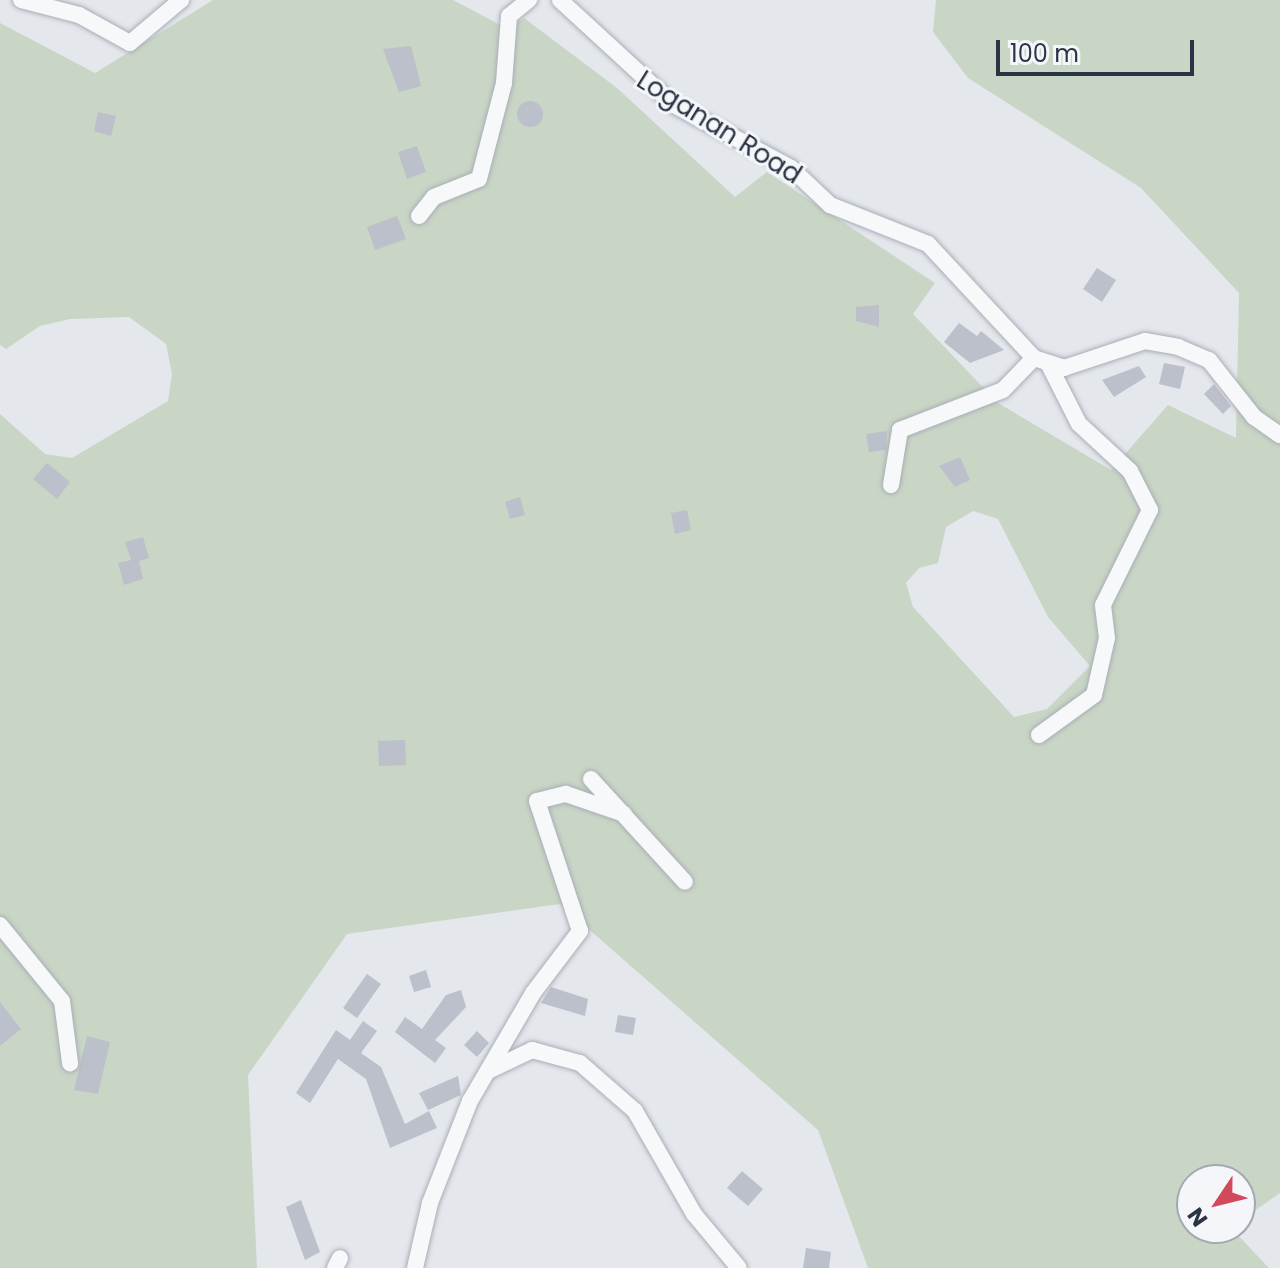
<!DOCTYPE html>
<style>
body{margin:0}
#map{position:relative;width:1280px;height:1268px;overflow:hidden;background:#e4e7ec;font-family:Poppins,sans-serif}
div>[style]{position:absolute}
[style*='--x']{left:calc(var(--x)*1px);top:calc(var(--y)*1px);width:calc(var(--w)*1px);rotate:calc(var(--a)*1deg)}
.green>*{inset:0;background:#c9d6c5}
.building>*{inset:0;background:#bbc0ca}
.round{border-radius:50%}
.roads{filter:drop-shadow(0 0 2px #a9aeb7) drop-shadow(0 0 2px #a9aeb7)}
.minor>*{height:16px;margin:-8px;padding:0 8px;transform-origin:8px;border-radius:8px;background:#f7f8fa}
span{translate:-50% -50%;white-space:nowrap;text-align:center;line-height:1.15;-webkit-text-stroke:6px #f4f6f9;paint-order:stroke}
.street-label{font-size:26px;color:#2b3445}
.north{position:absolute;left:1176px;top:1164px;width:80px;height:80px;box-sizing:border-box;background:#f4f6f9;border:2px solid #a4a8b1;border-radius:50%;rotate:235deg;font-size:22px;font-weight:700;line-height:32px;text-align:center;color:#2b3445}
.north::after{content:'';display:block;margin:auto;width:28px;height:36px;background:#d1495b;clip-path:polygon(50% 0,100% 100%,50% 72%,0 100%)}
.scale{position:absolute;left:996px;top:40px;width:198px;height:36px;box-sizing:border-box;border:4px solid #2b3445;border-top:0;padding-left:10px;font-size:24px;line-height:28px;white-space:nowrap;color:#2b3445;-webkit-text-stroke:6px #f4f6f9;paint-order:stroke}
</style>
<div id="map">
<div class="green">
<i style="clip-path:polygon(evenodd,213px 0,453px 0,508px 29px,524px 18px,617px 88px,735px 197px,767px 172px,935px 283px,913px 314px,998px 403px,1111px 470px,1168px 405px,1236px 438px,1239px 293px,1141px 188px,968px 78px,933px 32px,936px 0,1280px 0,1280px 1193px,1240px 1221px,1240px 1180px,1192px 1180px,1192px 1228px,1231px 1228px,1269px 1268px,868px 1268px,818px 1130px,560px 904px,347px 934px,248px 1075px,257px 1268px,0 1268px,0 414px,45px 454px,72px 458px,168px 401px,172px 374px,166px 344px,129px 317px,70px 319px,40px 326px,6px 349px,0 345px,0 23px,95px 73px,213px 0,973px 511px,998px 519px,1048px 617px,1090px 666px,1047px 709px,1014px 717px,913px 607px,906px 583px,919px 568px,938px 563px,946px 527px,973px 511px)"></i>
</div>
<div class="building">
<i style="clip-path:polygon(411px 46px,421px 86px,399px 92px,383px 49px)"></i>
<i class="round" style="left:517px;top:101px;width:26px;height:26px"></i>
<i style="clip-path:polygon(98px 112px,116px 116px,111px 136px,94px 131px)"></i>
<i style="clip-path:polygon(417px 146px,426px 172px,407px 179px,398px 152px)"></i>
<i style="clip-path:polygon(397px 216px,406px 239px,375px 250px,367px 227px)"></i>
<i style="clip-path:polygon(1097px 268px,1116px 280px,1102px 302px,1083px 289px)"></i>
<i style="clip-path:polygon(879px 305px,879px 327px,856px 321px,856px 307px)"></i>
<i style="clip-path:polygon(959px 323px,977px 336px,981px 331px,1004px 350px,970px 363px,944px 342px)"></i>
<i style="clip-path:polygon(1164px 363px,1185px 367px,1180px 389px,1159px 384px)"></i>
<i style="clip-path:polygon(1139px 366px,1146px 377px,1114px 397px,1102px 380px)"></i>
<i style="clip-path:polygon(1214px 384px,1231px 406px,1223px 414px,1204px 394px)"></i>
<i style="clip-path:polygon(887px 431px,886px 450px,869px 452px,866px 434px)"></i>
<i style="clip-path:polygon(960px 457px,970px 480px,955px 487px,939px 466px)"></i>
<i style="clip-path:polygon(47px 463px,70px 482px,57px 499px,33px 479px)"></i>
<i style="clip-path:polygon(520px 497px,525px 515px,510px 519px,505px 502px)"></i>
<i style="clip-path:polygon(687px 510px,691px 530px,675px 534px,671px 513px)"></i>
<i style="clip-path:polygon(143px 537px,149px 558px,139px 561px,143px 579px,124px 585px,118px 563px,131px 560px,125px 542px)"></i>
<i style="clip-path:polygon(405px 740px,406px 765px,379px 766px,378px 741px)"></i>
<i style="clip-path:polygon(426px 970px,431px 987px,414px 992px,409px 976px)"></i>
<i style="clip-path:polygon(367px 974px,381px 984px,357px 1018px,343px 1008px)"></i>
<i style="clip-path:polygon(551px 987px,588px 999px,585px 1016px,541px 1003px)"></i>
<i style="clip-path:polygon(461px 990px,466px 1007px,435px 1040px,446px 1048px,435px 1063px,395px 1032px,405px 1017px,422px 1029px,446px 995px)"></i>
<i style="clip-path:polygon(0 1002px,21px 1029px,0 1046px)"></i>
<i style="clip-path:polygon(618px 1015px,636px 1018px,633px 1035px,615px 1032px)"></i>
<i style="clip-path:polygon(363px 1021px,377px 1031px,361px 1053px,381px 1067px,405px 1124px,429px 1111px,437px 1128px,390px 1148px,366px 1079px,338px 1059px,310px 1103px,296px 1093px,336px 1030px,350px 1040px)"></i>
<i style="clip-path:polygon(477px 1031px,489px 1043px,477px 1057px,464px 1045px)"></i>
<i style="clip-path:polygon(87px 1036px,110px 1042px,98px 1094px,74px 1090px)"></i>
<i style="clip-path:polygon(458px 1076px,461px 1095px,428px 1110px,419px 1093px)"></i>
<i style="clip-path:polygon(742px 1171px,763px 1189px,748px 1206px,727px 1188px)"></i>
<i style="clip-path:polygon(301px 1200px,320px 1252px,305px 1260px,286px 1207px)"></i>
<i style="clip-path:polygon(806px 1248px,831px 1252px,829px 1268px,803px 1268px)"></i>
</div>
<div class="roads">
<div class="minor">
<i style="--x:21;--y:0;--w:60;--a:14.5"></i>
<i style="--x:79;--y:15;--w:58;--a:28.8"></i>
<i style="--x:130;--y:43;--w:67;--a:-40.1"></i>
<i style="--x:560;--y:0;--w:155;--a:42.6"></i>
<i style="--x:674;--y:105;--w:133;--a:28.3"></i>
<i style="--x:791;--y:168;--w:54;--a:43.5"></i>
<i style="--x:830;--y:205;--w:105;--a:21.7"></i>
<i style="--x:928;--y:244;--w:156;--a:47.1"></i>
<i style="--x:1034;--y:358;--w:32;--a:18"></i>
<i style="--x:1064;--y:368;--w:85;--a:-18.4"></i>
<i style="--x:1145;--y:341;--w:34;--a:10"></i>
<i style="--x:1178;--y:347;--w:34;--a:23"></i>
<i style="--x:1209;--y:360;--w:73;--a:51.7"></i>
<i style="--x:1254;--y:417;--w:32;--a:35"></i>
<i style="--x:419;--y:216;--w:24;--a:-52"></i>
<i style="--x:434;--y:197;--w:48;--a:-21.8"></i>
<i style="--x:479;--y:179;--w:99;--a:-75.4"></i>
<i style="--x:504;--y:83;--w:67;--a:-85.7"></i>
<i style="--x:509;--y:16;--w:26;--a:-39"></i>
<i style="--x:891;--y:485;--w:56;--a:-80.7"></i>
<i style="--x:900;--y:430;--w:110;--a:-21.2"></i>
<i style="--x:1003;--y:390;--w:45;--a:-45.9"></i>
<i style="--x:1039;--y:735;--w:68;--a:-36"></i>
<i style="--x:1094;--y:695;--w:58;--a:-77.2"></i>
<i style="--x:1107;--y:638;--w:33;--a:-97"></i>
<i style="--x:1103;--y:605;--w:106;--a:-63.7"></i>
<i style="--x:1150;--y:510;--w:44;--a:-117.1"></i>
<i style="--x:1130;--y:471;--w:69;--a:-137.3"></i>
<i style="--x:1079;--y:424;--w:66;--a:-117"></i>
<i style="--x:591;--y:779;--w:139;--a:47.6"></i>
<i style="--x:0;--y:925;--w:98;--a:50.8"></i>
<i style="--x:62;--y:1001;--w:63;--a:82.6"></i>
<i style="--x:488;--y:1071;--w:49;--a:-25.5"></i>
<i style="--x:532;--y:1050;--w:50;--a:15.2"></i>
<i style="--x:580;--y:1063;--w:73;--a:41.1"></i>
<i style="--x:635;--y:1111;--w:119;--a:60.2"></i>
<i style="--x:694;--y:1214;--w:70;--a:50.2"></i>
<i style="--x:335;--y:1268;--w:11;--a:-63"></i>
<i style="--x:415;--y:1268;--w:67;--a:-77"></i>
<i style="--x:430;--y:1203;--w:110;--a:-68.6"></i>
<i style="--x:470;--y:1101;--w:125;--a:-59.7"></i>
<i style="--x:533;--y:993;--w:78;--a:-52.8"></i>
<i style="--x:580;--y:931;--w:137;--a:-108.3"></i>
<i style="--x:537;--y:801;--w:30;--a:-14"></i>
<i style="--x:566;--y:794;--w:61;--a:19"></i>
</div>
</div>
<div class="street-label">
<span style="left:719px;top:128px;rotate:32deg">Loganan Road</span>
</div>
<div class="north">N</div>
<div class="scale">100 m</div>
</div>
